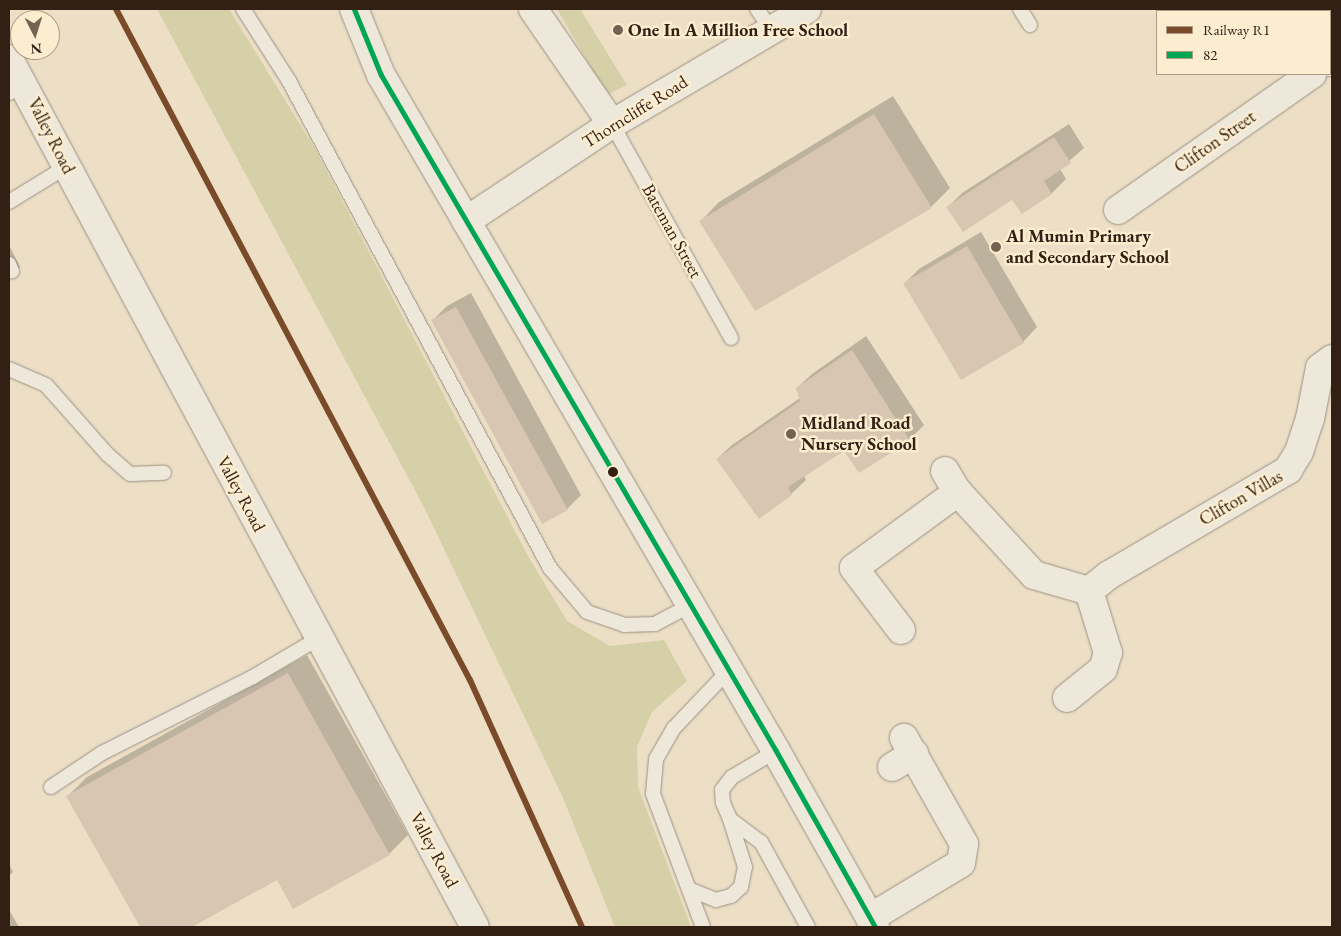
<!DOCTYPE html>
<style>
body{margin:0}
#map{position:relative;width:1341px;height:936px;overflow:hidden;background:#eddfc6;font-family:"EB Garamond",serif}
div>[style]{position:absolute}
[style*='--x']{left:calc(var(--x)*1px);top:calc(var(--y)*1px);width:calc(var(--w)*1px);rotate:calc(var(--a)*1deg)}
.green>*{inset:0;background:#d5d0a7}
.shadow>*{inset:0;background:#0003}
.building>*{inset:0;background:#d8c5b2}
.roads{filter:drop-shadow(0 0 1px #9a9182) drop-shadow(0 0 1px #9a9182)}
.service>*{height:14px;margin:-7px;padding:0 7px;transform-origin:7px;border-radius:7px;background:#eee8db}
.minor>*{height:28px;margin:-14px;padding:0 14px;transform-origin:14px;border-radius:14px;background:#eee8db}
.tertiary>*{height:28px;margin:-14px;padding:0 14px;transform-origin:14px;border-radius:14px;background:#eee8db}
.bus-1>*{height:5px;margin:-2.5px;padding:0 2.5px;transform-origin:2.5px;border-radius:2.5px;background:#00a651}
.rail-1>*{height:6px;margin:-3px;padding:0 3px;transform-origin:3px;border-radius:3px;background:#7a4b2a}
.dots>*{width:14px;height:14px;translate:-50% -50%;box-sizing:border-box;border:2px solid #fdedd0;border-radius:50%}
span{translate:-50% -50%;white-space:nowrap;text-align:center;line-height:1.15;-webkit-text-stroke:5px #fdedd0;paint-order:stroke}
.poi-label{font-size:18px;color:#322014;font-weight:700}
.left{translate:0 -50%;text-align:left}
.street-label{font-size:18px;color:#322014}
.frame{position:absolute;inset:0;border:10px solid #322014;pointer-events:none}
.legend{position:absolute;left:1156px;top:10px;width:175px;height:65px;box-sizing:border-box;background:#fdedd0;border:1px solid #ac9b85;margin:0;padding:6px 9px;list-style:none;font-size:15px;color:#322014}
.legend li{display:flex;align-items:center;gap:10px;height:25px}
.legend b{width:25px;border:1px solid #ac9b85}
.north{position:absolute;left:10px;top:10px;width:50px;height:50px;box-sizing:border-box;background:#fdedd0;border:1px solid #ac9b85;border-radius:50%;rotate:175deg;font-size:14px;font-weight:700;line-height:20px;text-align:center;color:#322014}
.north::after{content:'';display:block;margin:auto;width:18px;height:22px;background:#736352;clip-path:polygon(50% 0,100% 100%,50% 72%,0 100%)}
</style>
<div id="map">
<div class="green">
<i style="clip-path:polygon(157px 9px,229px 9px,314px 147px,528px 556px,567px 621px,610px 646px,664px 640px,687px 681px,652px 712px,637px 747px,638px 787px,691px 927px,615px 927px,563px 798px,424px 507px)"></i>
<i style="clip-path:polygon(557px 9px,580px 9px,627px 85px,607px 95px)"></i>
</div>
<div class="shadow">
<i style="clip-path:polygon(893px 96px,950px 188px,931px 207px,701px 221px,719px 202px)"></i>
<i style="clip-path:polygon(1069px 124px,1084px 148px,1060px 169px,1066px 179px,1052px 193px,948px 207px,962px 193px)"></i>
<i style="clip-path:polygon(981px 232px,1037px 327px,1023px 342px,905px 283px,919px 269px)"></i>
<i style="clip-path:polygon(9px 245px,20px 267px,9px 279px)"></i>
<i style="clip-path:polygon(471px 293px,581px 495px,567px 509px,432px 321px,447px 306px)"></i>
<i style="clip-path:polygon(866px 336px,924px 425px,909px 440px,859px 471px,845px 450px,804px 476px,806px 480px,791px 494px,717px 459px,732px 445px,800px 398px,797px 388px,812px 374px)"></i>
<i style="clip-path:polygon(307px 655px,408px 835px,389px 854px,277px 878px,189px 927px,141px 927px,68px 796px,87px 777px)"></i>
<i style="clip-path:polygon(9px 864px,13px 872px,9px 876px)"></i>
<i style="clip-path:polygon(9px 910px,19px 927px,9px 927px)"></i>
</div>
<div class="building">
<i style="clip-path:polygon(874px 114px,932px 208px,755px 311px,699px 221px)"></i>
<i style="clip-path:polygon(1054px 137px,1071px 163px,1044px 181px,1052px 194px,1022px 214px,1012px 200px,963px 232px,946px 207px)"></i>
<i style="clip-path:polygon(967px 246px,1024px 343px,961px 380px,903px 283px)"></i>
<i style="clip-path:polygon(456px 307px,568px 510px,542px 524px,431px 320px)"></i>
<i style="clip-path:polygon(852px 350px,910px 441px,859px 473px,844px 451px,788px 487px,792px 495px,759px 519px,716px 459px,800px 401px,796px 388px)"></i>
<i style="clip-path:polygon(288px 673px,390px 855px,293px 909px,277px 880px,192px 927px,140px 927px,66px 796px)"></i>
</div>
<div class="roads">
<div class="service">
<i style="--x:243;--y:9;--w:85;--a:57.4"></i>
<i style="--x:289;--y:81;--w:553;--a:61.81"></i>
<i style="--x:550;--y:568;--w:57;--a:49.9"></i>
<i style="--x:587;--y:612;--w:39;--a:19"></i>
<i style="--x:624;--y:625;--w:31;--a:-2"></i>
<i style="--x:655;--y:624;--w:40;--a:-28"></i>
<i style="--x:757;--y:9;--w:24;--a:55"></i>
<i style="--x:1020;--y:9;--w:19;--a:58"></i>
<i style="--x:9;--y:93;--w:17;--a:-36"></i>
<i style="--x:612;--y:124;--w:245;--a:60.9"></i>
<i style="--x:9;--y:202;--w:67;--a:-31.6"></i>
<i style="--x:9;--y:264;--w:8;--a:67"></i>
<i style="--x:9;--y:369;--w:40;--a:23.4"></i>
<i style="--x:46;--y:385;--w:92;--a:48.5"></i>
<i style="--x:107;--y:454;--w:30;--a:41"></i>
<i style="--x:130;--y:474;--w:34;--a:-2"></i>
<i style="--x:776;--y:751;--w:51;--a:149.4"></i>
<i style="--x:732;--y:777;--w:16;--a:128"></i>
<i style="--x:722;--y:790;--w:13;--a:86"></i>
<i style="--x:723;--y:803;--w:17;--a:66"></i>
<i style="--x:730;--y:819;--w:39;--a:37"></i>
<i style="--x:761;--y:842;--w:97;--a:61.1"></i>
<i style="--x:51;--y:787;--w:61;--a:-33.7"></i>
<i style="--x:102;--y:753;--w:169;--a:-26.7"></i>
<i style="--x:253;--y:677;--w:77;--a:-30.6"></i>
<i style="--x:691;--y:890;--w:27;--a:22"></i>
<i style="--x:716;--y:900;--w:16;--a:-15"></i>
<i style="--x:731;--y:896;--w:13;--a:-42"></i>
<i style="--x:741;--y:887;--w:20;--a:-79"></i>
<i style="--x:745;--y:867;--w:50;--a:-107.4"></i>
<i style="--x:703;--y:927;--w:142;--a:-110.6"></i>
<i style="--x:653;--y:794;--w:35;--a:-85"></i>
<i style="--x:656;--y:759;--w:36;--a:-60"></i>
<i style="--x:674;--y:728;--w:79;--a:-46.5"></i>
</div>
<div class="minor">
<i style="--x:533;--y:9;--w:140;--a:55.5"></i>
<i style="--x:1330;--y:62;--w:3;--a:-45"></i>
<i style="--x:1118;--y:210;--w:237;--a:-35"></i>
<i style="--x:466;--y:221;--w:175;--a:-33.6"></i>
<i style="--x:612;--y:124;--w:226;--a:-30.5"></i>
<i style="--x:945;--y:471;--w:22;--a:60"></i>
<i style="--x:956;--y:490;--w:115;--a:47.5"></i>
<i style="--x:1034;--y:575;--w:57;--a:16.2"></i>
<i style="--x:901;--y:630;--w:78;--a:-127.2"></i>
<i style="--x:854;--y:568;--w:129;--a:-36.2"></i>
<i style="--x:1067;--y:698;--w:46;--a:-38.9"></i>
<i style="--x:1103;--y:669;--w:17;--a:-73"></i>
<i style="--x:1108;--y:653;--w:65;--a:-107"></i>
<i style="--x:1089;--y:591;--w:26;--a:-39"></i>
<i style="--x:1109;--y:575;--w:208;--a:-30.4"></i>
<i style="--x:1288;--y:470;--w:21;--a:-59"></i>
<i style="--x:1299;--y:452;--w:35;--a:-72"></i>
<i style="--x:1310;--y:419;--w:52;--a:-78.9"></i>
<i style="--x:1320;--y:368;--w:15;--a:-37"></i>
<i style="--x:892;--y:767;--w:26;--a:-31"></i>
<i style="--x:870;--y:918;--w:106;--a:-31.1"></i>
<i style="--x:961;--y:863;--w:19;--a:-81"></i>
<i style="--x:964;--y:844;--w:122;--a:-119.5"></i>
</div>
<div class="tertiary">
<i style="--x:354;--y:9;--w:71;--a:67.8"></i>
<i style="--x:381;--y:75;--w:783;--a:59.7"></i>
<i style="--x:776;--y:751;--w:202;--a:60.6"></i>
<i style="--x:9;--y:59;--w:985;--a:61.77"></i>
</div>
</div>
<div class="bus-1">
<i style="--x:354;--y:9;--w:71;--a:67.8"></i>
<i style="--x:381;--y:75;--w:783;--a:59.7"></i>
<i style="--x:776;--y:751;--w:202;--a:60.6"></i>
</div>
<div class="rail-1">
<i style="--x:116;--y:9;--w:759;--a:62.19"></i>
<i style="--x:470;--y:680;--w:271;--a:65.6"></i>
</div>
<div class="dots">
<i style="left:618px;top:30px;background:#736352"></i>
<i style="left:996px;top:247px;background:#736352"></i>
<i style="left:791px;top:434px;background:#736352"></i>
<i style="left:613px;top:472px;background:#322014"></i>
</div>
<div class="poi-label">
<span class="left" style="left:628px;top:30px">One In A Million Free School</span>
<span class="left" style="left:1006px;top:247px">Al Mumin Primary<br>and Secondary School</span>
<span class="left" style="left:801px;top:434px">Midland Road<br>Nursery School</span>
</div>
<div class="street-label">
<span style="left:635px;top:112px;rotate:-32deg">Thorncliffe Road</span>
<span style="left:51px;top:136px;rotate:63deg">Valley Road</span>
<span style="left:1215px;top:142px;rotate:-35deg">Clifton Street</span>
<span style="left:672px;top:231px;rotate:61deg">Bateman Street</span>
<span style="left:241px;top:494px;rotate:62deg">Valley Road</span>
<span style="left:1241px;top:498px;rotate:-30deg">Clifton Villas</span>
<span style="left:434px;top:850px;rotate:62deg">Valley Road</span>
</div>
<div class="frame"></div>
<ul class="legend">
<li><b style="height:6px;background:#7a4b2a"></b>Railway R1</li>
<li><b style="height:6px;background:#00a651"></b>82</li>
</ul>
<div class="north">N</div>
</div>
